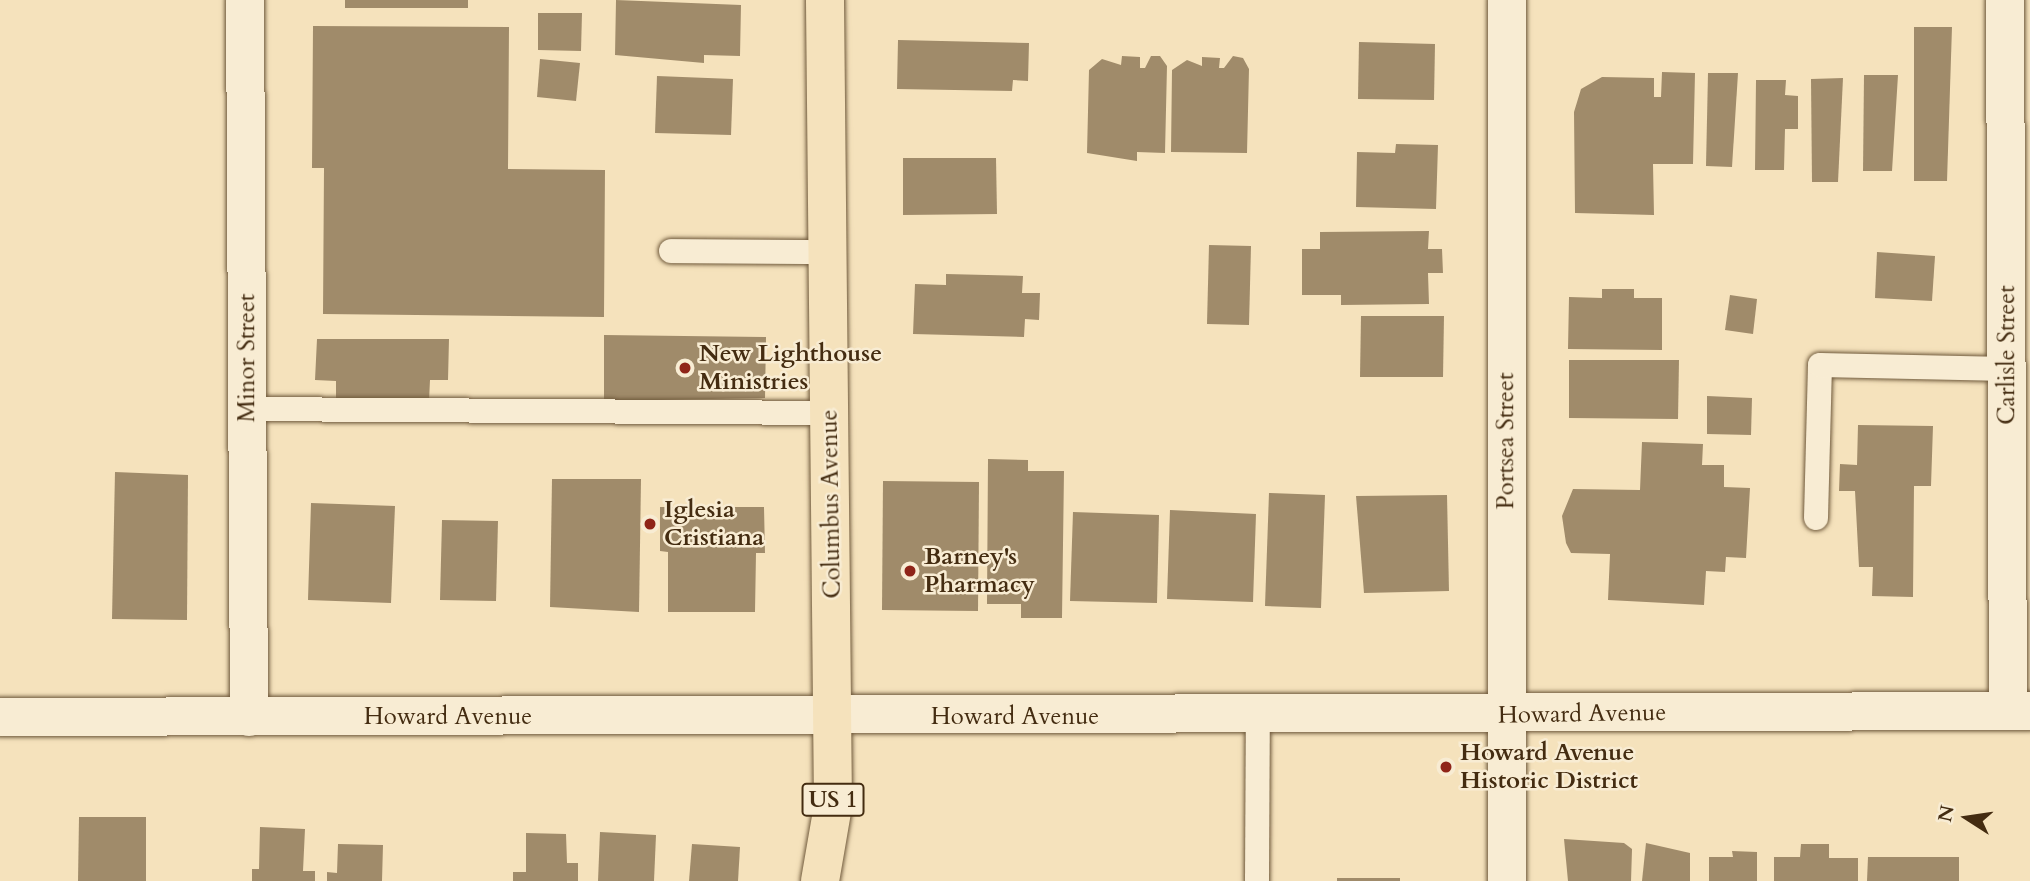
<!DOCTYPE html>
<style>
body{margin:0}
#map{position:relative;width:2030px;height:881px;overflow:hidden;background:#f5e2bc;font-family:Cardo,serif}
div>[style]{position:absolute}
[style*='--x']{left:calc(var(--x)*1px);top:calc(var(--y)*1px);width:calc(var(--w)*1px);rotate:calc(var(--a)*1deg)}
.building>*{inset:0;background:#a08b6a}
.roads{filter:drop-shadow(0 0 2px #705a3c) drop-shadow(0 0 2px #705a3c)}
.lane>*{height:24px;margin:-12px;padding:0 12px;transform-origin:12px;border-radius:12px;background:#f8ecd3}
.street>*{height:38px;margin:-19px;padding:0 19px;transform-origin:19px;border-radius:19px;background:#f8ecd3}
.secondary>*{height:38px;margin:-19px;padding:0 19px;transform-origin:19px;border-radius:19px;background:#f8ecd3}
.primary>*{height:38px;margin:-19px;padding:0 19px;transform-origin:19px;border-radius:19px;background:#f5e2bc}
.dots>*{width:19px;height:19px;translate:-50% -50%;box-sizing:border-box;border:4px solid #f8ecd3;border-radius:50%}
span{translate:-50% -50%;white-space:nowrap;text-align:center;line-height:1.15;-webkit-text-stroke:5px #f8ecd3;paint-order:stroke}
.shield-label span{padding:2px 5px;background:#f8ecd3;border:2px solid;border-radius:5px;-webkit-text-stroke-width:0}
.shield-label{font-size:23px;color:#442c11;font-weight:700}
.poi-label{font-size:24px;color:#442c11;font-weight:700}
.left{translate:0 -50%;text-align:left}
.street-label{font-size:24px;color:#442c11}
.north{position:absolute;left:1932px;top:783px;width:70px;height:70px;-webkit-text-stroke:5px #f8ecd3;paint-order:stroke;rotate:282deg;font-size:19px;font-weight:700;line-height:28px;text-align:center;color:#442c11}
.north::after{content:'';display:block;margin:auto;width:24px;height:32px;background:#442c11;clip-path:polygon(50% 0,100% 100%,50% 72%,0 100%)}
</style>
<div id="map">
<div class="building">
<i style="clip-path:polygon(345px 0,468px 0,468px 8px,345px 8px)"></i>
<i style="clip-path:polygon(616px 0,741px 5px,740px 56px,704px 55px,704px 63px,615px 55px)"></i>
<i style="clip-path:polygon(538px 13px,582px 13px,581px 51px,538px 50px)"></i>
<i style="clip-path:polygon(313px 26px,509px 27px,508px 169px,605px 170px,604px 317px,323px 314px,324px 168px,312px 168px)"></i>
<i style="clip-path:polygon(1914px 27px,1952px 27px,1947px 181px,1914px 181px)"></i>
<i style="clip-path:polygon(898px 40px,1029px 43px,1028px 81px,1013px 80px,1012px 91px,897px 89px)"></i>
<i style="clip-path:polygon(1359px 42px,1435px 44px,1434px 100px,1358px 99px)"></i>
<i style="clip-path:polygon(1122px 56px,1140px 57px,1140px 68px,1145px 68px,1151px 56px,1160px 56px,1167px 66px,1165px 153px,1137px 152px,1137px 161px,1087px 153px,1089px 70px,1102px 59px,1121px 65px)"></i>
<i style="clip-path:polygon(1233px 56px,1243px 58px,1249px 69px,1247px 153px,1171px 152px,1172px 70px,1187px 60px,1202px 66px,1202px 57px,1220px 58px,1219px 68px,1224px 68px)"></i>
<i style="clip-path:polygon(540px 59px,580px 63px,576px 101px,537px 97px)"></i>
<i style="clip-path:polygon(1662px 72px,1695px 73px,1693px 164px,1653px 164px,1654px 215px,1575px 213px,1574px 112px,1581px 89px,1602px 77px,1654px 78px,1654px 97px,1661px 97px)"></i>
<i style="clip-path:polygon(1708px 73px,1738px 73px,1732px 167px,1706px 166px)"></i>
<i style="clip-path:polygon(1864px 75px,1898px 75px,1892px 171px,1863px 171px)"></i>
<i style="clip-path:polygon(657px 76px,733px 79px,731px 135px,655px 133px)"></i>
<i style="clip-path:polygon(1843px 78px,1838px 182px,1812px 182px,1811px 79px)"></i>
<i style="clip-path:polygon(1756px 80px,1786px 80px,1785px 95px,1798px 96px,1798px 129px,1785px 129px,1784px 170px,1755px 170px)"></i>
<i style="clip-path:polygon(1396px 144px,1438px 145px,1436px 209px,1356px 207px,1357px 152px,1395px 153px)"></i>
<i style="clip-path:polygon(903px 158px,996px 158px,997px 214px,903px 215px)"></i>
<i style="clip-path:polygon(1429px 231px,1428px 249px,1442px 249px,1443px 273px,1428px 273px,1429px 304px,1341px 305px,1341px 295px,1302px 295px,1302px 249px,1320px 249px,1320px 232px)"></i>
<i style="clip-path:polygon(1209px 245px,1251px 246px,1249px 325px,1207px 324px)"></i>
<i style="clip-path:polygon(1877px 252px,1935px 256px,1932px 301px,1875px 298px)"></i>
<i style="clip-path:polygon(946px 274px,1023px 276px,1022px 293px,1040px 293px,1039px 320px,1025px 319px,1024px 337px,913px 334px,915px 284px,946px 285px)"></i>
<i style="clip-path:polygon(1602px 289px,1634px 289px,1634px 298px,1662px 298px,1662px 350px,1568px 349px,1569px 297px,1602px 298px)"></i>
<i style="clip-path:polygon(1730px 295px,1757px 299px,1753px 334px,1725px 330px)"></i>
<i style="clip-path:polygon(1361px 316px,1444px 316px,1443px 377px,1360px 377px)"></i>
<i style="clip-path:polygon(604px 335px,766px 337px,765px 398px,604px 401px)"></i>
<i style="clip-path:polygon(317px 339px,449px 339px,448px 380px,430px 380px,429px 401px,336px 401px,336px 381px,315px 380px)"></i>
<i style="clip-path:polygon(1569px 360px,1679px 360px,1678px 419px,1569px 418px)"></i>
<i style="clip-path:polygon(1707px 396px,1752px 398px,1751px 435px,1707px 434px)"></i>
<i style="clip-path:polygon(1858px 425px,1933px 426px,1931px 486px,1914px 486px,1913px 597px,1872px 596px,1873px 567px,1859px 567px,1855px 491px,1839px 491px,1840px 464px,1857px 465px)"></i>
<i style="clip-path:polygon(1642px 442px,1703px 444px,1702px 465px,1724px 465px,1724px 487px,1750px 488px,1746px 558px,1726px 557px,1725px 572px,1706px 571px,1704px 605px,1608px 600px,1610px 554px,1571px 553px,1566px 543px,1562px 516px,1573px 489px,1640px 490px)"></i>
<i style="clip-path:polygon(988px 459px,1028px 460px,1028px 471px,1064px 471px,1062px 618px,1021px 618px,1021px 604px,987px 604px)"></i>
<i style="clip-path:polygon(115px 472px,188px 475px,187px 620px,112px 619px)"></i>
<i style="clip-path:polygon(552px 479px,641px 479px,639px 612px,550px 607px)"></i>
<i style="clip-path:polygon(883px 481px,979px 482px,978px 611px,882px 610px)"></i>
<i style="clip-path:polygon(1269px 493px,1325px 495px,1321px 608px,1265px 606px)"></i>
<i style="clip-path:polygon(1447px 495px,1449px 591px,1364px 593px,1356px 496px)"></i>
<i style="clip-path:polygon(311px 503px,395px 506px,391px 603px,308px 600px)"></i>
<i style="clip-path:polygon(660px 507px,764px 507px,765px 553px,756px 553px,755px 612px,668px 612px,668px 552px,660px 551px)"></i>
<i style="clip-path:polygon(1170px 510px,1256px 514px,1253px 602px,1167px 599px)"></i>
<i style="clip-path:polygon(1073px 512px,1159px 515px,1157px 603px,1070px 601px)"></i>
<i style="clip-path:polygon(442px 520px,498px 521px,496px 601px,440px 600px)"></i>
<i style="clip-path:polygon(79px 817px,146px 817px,146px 881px,78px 881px)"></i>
<i style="clip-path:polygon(260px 827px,305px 829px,303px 871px,315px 871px,315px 881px,252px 881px,252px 869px,259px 869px)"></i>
<i style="clip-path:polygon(600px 832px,656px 835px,654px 881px,598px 881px)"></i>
<i style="clip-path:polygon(526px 833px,566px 834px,567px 863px,578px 863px,578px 881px,513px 881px,513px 872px,526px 872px)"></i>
<i style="clip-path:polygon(1564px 839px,1624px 843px,1632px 849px,1631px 881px,1568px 881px)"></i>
<i style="clip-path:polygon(1646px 843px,1690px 853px,1690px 881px,1642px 881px)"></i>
<i style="clip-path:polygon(338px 844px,383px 845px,382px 881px,327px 881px,327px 872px,337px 873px)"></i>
<i style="clip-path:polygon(692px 844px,740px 847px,738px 881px,689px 881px)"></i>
<i style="clip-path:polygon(1801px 844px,1829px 844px,1829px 858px,1858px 858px,1858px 881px,1774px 881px,1774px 857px,1800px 857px)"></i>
<i style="clip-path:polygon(1732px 851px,1757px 852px,1757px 881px,1709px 881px,1709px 857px,1733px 857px)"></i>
<i style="clip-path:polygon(1868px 857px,1959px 857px,1959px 881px,1867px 881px)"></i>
<i style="clip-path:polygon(1337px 878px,1400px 878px,1400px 881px,1337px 881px)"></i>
</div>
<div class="roads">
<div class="lane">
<i style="--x:671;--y:251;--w:157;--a:0.4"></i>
<i style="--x:247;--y:409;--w:583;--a:0.39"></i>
<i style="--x:1816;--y:518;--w:153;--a:-88.5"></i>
<i style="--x:1820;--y:365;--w:187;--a:1.2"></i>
<i style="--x:1257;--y:881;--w:165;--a:-89.7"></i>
</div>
<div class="street">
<i style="--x:245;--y:0;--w:717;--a:89.68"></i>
<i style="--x:1507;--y:0;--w:881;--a:90"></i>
<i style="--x:2005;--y:0;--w:710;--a:89.76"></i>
</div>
<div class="secondary">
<i style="--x:0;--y:717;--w:2030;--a:-0.17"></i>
</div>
<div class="primary">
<i style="--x:820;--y:881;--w:76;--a:-80.2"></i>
<i style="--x:833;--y:806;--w:806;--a:-90.57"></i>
</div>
</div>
<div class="dots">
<i style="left:685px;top:368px;background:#8f2418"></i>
<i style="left:650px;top:524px;background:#8f2418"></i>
<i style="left:910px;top:571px;background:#8f2418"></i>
<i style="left:1446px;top:767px;background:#8f2418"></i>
</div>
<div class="shield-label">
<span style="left:833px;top:800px">US 1</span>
</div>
<div class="poi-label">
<span class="left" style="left:699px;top:368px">New Lighthouse<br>Ministries</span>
<span class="left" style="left:664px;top:524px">Iglesia<br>Cristiana</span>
<span class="left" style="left:924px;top:571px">Barney's<br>Pharmacy</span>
<span class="left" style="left:1460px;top:767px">Howard Avenue<br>Historic District</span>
</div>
<div class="street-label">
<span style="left:2007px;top:355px;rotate:-90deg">Carlisle Street</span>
<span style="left:247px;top:358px;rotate:-90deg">Minor Street</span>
<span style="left:1506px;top:441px;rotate:-90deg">Portsea Street</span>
<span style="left:831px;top:504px;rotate:-91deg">Columbus Avenue</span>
<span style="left:1582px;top:714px;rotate:-1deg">Howard Avenue</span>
<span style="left:448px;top:717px">Howard Avenue</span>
<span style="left:1015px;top:717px">Howard Avenue</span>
</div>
<div class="north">N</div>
</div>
